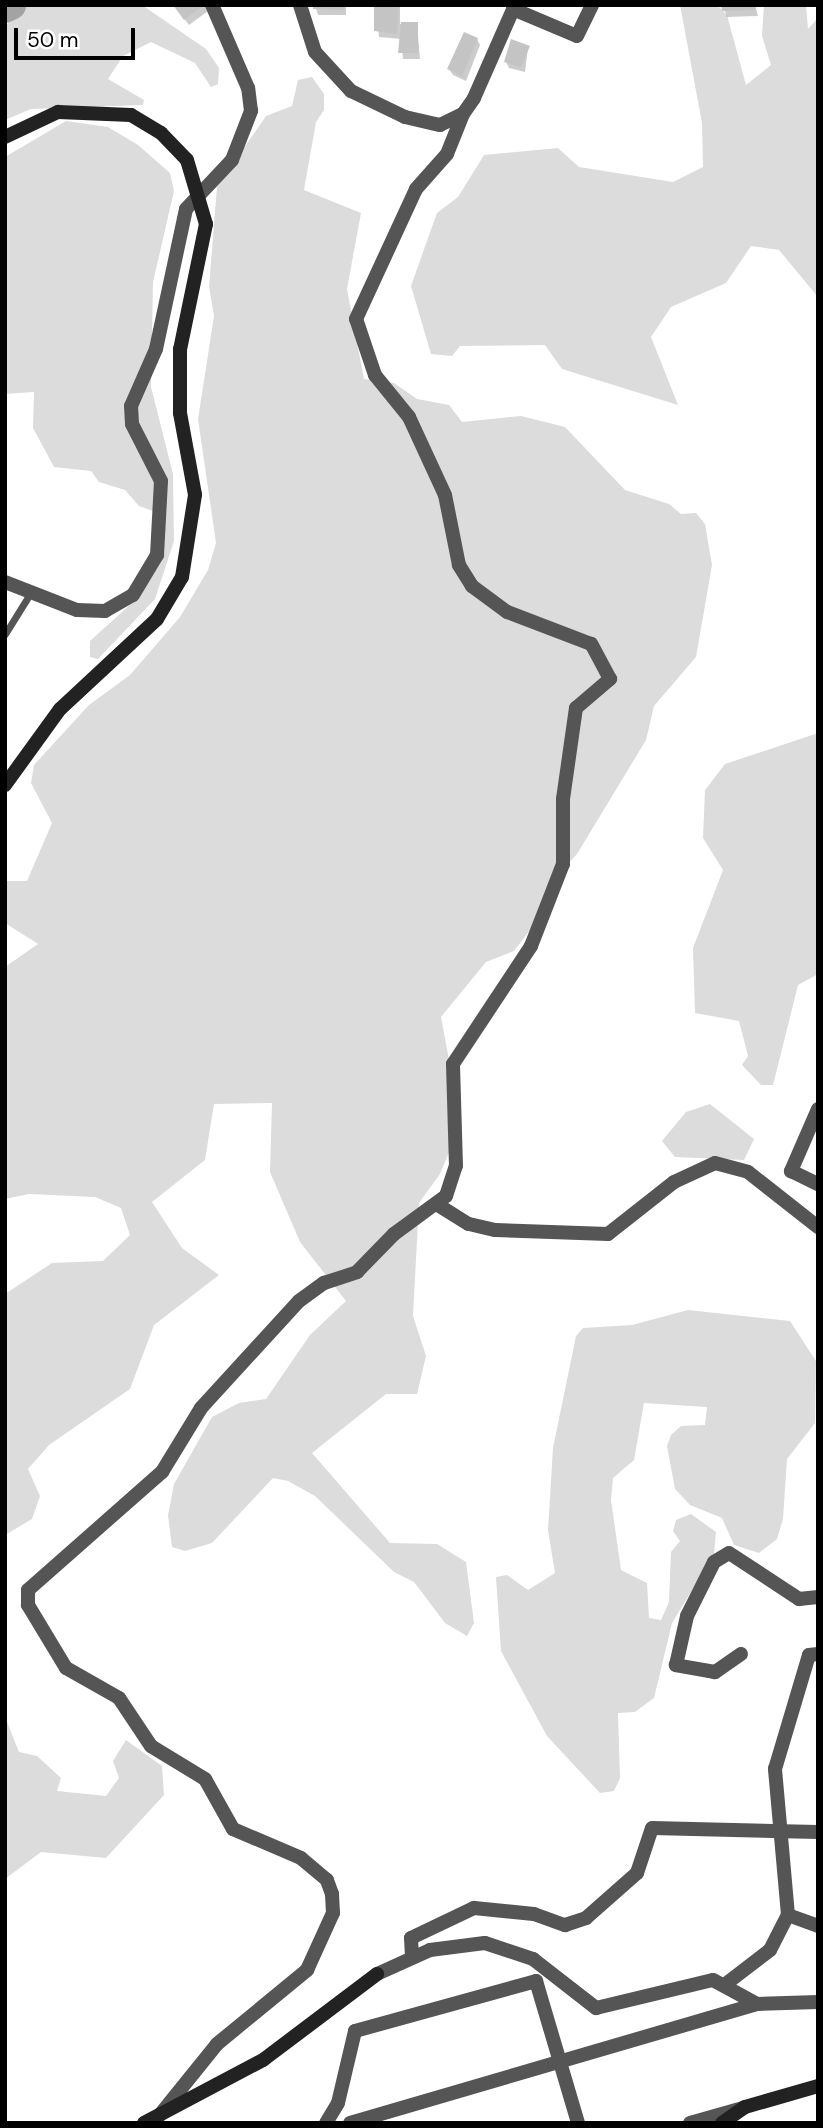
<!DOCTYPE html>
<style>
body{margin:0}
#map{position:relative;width:823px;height:2128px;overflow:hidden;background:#fff;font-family:"DM Sans",sans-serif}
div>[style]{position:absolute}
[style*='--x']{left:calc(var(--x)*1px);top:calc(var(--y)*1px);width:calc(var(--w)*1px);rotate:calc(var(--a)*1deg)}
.green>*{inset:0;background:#dcdcdc}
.shadow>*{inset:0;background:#0003}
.river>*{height:30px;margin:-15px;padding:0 15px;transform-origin:15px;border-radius:15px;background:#a3a3a3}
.building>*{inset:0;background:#c4c4c4}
.lane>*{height:7px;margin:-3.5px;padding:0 3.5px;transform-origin:3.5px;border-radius:3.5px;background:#555}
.street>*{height:14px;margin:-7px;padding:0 7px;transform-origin:7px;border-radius:7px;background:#555}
.secondary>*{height:14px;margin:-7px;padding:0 7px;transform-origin:7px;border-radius:7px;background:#222}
span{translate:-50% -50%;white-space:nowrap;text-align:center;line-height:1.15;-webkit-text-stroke:6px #fff;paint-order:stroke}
.frame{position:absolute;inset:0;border:7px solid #000;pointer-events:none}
.scale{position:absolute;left:14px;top:28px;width:121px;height:32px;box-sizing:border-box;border:4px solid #000;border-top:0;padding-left:9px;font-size:21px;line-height:24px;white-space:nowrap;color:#000;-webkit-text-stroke:5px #fff;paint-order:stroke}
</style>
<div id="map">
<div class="green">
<i style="clip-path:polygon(23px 5px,142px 5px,206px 49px,219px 68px,218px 84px,211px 87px,195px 63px,151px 42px,123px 56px,108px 79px,144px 100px,143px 105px,31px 109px,5px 120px,5px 27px)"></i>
<i style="clip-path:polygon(680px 5px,717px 5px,727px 15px,746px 85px,771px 65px,762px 36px,764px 5px,806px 5px,808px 29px,818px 18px,818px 297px,779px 250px,751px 246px,726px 283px,671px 307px,651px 337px,678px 405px,562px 369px,545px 345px,460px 346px,452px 356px,431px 354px,411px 286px,437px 213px,458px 197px,484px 155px,558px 148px,579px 167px,673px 182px,703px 167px,702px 123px)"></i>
<i style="clip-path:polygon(312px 77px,324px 94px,324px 110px,316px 122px,304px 190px,361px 213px,347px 289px,364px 379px,394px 383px,417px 399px,449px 405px,462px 422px,521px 416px,565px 427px,625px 490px,669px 504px,681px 514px,696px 513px,705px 524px,712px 565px,696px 657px,654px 706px,646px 740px,577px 854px,546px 888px,530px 930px,514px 951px,486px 962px,441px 1017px,461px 1123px,440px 1174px,419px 1203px,413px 1316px,426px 1356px,417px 1394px,386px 1394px,312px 1453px,390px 1543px,437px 1544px,466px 1562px,474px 1623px,467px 1636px,445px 1623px,414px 1582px,394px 1572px,315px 1496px,288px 1481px,273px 1478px,212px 1543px,185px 1551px,172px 1547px,168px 1515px,174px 1484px,212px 1417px,239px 1403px,266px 1399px,310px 1335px,346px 1301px,300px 1242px,270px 1172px,272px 1103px,214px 1104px,205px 1160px,152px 1202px,182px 1248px,219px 1275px,154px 1325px,130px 1389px,49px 1445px,28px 1469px,40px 1496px,32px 1519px,5px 1535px,5px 1294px,52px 1263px,103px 1261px,130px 1235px,121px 1208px,95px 1197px,29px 1194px,5px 1199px,5px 967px,38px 944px,5px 923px,5px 881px,27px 881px,52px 823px,31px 783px,34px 765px,89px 705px,130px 675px,180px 617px,208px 570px,216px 543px,198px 419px,214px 316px,209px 287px,217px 187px,266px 116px,292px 106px,298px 80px)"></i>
<i style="clip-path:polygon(66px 121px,108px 127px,138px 145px,170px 173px,174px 191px,153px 282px,151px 387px,173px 474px,174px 541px,155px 599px,98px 659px,90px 657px,90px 641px,132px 603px,164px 515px,139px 506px,125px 490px,99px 482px,91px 471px,54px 467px,33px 428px,34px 392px,5px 394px,5px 157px)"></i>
<i style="clip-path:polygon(818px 733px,818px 974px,798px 985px,773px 1085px,761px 1085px,742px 1065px,748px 1056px,739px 1021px,695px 1013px,693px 948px,723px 870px,703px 838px,705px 790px,725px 764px)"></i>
<i style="clip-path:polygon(710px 1104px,754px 1139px,744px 1160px,675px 1157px,662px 1141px,686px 1112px)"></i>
<i style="clip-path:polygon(688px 1310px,790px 1321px,816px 1361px,815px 1423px,787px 1459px,783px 1519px,777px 1539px,759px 1553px,734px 1545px,722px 1518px,690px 1505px,675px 1489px,667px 1446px,671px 1435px,681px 1426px,705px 1425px,707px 1407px,644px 1403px,634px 1460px,613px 1478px,611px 1500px,621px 1570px,647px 1583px,649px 1618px,661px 1620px,669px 1602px,671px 1552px,680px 1541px,673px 1531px,676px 1520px,691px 1514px,716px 1532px,714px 1554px,672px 1623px,654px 1698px,635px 1712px,618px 1713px,620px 1778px,614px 1791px,600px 1793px,547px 1736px,501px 1651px,496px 1577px,507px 1575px,528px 1590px,555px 1573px,548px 1530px,553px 1448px,576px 1336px,583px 1328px,632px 1325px)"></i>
<i style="clip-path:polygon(5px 1717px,19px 1752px,37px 1756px,61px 1778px,57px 1791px,106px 1796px,119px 1778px,113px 1761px,126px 1740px,162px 1766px,164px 1795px,106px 1858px,41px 1852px,5px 1879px)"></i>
</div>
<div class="shadow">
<i style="clip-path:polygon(174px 5px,205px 5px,208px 11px,189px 25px)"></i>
<i style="clip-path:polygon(315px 5px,346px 5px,346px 15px,318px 15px)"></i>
<i style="clip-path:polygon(376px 5px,400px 5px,400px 24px,417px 24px,420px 59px,403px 59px,401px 39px,379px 37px)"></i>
<i style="clip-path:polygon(723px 5px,755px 5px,758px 16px,727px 17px)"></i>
<i style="clip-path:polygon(477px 39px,480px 45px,466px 81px,453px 75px,449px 69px)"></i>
<i style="clip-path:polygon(528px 47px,525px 72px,509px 68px,506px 62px)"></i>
</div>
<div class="river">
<i style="--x:5;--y:8;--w:7;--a:-27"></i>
</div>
<div class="building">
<i style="clip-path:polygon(173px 5px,204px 5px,184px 20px)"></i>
<i style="clip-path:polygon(313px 5px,344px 5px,344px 10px,313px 9px)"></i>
<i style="clip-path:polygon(374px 5px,399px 5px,397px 34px,374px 31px)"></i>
<i style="clip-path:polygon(721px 5px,755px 5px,756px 10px,722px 11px)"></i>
<i style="clip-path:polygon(401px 22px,418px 22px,418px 53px,398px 53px)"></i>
<i style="clip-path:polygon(464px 32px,478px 38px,462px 76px,447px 69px)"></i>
<i style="clip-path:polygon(511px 39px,530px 46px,521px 67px,504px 62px)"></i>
</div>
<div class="lane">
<i style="--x:5;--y:634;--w:49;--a:-58.2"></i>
</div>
<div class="street">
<i style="--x:300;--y:5;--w:49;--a:72.3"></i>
<i style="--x:315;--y:52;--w:53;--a:47.3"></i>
<i style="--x:351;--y:91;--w:60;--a:25.7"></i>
<i style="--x:405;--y:117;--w:36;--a:13"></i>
<i style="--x:440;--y:125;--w:25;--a:-26"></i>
<i style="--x:463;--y:114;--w:19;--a:-55"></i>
<i style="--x:474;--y:98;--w:102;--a:-66.2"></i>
<i style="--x:513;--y:9;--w:69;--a:22.9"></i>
<i style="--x:577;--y:36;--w:34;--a:-64"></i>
<i style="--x:5;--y:582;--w:77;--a:21.3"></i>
<i style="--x:77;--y:610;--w:28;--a:2"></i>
<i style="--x:105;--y:611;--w:32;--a:-30"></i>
<i style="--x:133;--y:595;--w:47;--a:-59"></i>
<i style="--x:157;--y:555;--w:74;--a:-86.9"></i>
<i style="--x:161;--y:481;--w:64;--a:-117"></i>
<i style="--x:132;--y:424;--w:18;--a:-93"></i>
<i style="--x:131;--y:406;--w:62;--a:-66.3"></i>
<i style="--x:156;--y:349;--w:143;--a:-77.9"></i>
<i style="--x:186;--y:209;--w:67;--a:-46.8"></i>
<i style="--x:232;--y:160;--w:53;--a:-68.8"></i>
<i style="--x:251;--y:111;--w:23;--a:-97"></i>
<i style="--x:248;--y:88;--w:90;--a:-113.4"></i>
<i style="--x:818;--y:1109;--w:68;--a:113.5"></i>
<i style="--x:791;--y:1171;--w:30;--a:26"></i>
<i style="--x:438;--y:1205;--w:36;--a:32"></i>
<i style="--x:469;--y:1224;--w:27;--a:13"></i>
<i style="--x:495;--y:1230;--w:113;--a:2"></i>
<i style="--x:608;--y:1234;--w:84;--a:-38.2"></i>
<i style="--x:674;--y:1182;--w:45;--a:-24.9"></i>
<i style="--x:715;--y:1163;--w:34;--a:15"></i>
<i style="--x:748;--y:1172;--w:89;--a:38.2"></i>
<i style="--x:741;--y:1654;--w:32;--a:145"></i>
<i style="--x:715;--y:1672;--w:40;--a:-170"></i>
<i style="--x:676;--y:1665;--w:50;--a:-77.3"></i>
<i style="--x:687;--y:1616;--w:60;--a:-63.4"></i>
<i style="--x:714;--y:1562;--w:17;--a:-31"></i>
<i style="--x:729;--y:1553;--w:84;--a:33.3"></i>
<i style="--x:799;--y:1599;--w:19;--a:-6"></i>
<i style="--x:788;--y:1915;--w:32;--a:20"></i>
<i style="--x:412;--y:1957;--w:19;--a:-93"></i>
<i style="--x:411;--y:1938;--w:70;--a:-25.5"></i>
<i style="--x:474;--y:1908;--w:60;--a:5.7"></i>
<i style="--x:534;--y:1914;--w:33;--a:20"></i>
<i style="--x:565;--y:1925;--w:22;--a:-18"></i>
<i style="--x:586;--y:1918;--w:68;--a:-41.4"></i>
<i style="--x:637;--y:1873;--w:47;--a:-71.6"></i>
<i style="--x:652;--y:1828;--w:166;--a:1.4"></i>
<i style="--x:377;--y:1974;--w:58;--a:-24.4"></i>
<i style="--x:430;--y:1950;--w:55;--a:-7.3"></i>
<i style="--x:485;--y:1943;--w:51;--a:18.4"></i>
<i style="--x:533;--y:1959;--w:80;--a:37.9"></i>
<i style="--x:596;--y:2008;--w:120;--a:-13.5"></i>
<i style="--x:713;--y:1980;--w:50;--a:28.6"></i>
<i style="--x:757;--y:2004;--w:61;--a:-1.9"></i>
<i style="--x:727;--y:1983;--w:54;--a:-37.5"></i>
<i style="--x:770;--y:1950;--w:39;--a:-63"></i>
<i style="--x:788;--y:1915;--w:147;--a:-95.1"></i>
<i style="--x:775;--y:1769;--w:119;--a:-73.4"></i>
<i style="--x:809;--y:1655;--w:9;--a:-6"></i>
<i style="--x:159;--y:2116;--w:92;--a:-51.1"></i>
<i style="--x:217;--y:2044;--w:117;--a:-39.4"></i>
<i style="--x:307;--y:1970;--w:63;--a:-65.5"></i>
<i style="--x:333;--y:1913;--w:19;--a:-93"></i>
<i style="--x:332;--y:1894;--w:15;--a:-110"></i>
<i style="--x:327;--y:1880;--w:34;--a:-140"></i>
<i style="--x:301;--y:1858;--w:74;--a:-156.9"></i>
<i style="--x:233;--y:1829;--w:57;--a:-119.2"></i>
<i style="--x:205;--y:1779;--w:63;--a:-148.6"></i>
<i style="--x:151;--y:1746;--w:58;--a:-123.7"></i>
<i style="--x:119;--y:1698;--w:61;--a:-150.5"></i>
<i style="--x:66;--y:1668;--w:74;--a:-121.1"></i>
<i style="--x:28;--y:1605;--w:15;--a:-90"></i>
<i style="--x:28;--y:1590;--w:179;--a:-41.4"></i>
<i style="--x:162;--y:1472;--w:75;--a:-58.6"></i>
<i style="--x:201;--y:1408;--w:145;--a:-47.5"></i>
<i style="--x:299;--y:1301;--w:31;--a:-36"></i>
<i style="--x:324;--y:1283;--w:35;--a:-18"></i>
<i style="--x:357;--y:1272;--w:53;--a:-45.8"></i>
<i style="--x:394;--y:1234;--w:64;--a:-36.2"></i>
<i style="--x:446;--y:1196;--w:32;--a:-72"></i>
<i style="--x:456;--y:1166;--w:102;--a:-91.7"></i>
<i style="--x:453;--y:1064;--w:141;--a:-56.5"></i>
<i style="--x:531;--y:946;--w:88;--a:-68.7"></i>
<i style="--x:563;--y:864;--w:65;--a:-90"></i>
<i style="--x:563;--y:799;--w:92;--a:-81.9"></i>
<i style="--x:576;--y:708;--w:45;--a:-40.5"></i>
<i style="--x:610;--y:679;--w:40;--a:-118"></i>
<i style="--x:591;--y:644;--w:90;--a:-159.1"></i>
<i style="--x:507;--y:612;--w:44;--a:-143.4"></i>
<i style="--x:472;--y:586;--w:25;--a:-122"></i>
<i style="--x:459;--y:565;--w:71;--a:-101.3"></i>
<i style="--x:445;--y:495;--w:86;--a:-114.8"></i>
<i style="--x:409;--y:417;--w:54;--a:-129"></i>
<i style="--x:375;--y:375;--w:59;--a:-108.7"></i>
<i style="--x:356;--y:319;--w:143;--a:-65.2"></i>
<i style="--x:416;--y:189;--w:47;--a:-48.5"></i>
<i style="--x:447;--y:154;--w:43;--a:-68.2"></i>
<i style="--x:326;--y:2123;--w:23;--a:-59"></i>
<i style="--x:338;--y:2103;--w:74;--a:-76.7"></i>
<i style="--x:355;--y:2031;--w:188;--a:-15.4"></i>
<i style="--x:536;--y:1981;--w:148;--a:73.5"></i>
<i style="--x:350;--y:2123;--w:424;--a:-16.3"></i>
<i style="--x:690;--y:2123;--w:55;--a:-15.8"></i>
</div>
<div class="secondary">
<i style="--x:5;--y:137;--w:59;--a:-25.3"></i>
<i style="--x:58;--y:112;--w:73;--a:2.4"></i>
<i style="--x:131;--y:115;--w:35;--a:31"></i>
<i style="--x:161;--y:133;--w:37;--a:46"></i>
<i style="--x:187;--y:160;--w:67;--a:73.5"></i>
<i style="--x:206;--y:224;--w:128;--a:101.7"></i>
<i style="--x:180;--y:349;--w:64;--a:90"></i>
<i style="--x:180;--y:413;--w:83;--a:79.6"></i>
<i style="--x:195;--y:495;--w:83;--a:99"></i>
<i style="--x:182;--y:577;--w:49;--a:120.8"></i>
<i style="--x:157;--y:619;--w:132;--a:137.1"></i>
<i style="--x:60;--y:709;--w:94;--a:125.9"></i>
<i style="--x:144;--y:2123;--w:135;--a:-27.9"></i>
<i style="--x:263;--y:2060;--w:143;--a:-37"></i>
<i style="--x:722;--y:2123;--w:28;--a:-35"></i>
<i style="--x:745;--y:2107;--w:76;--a:-16"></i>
</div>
<div class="frame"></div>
<div class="scale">50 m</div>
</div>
